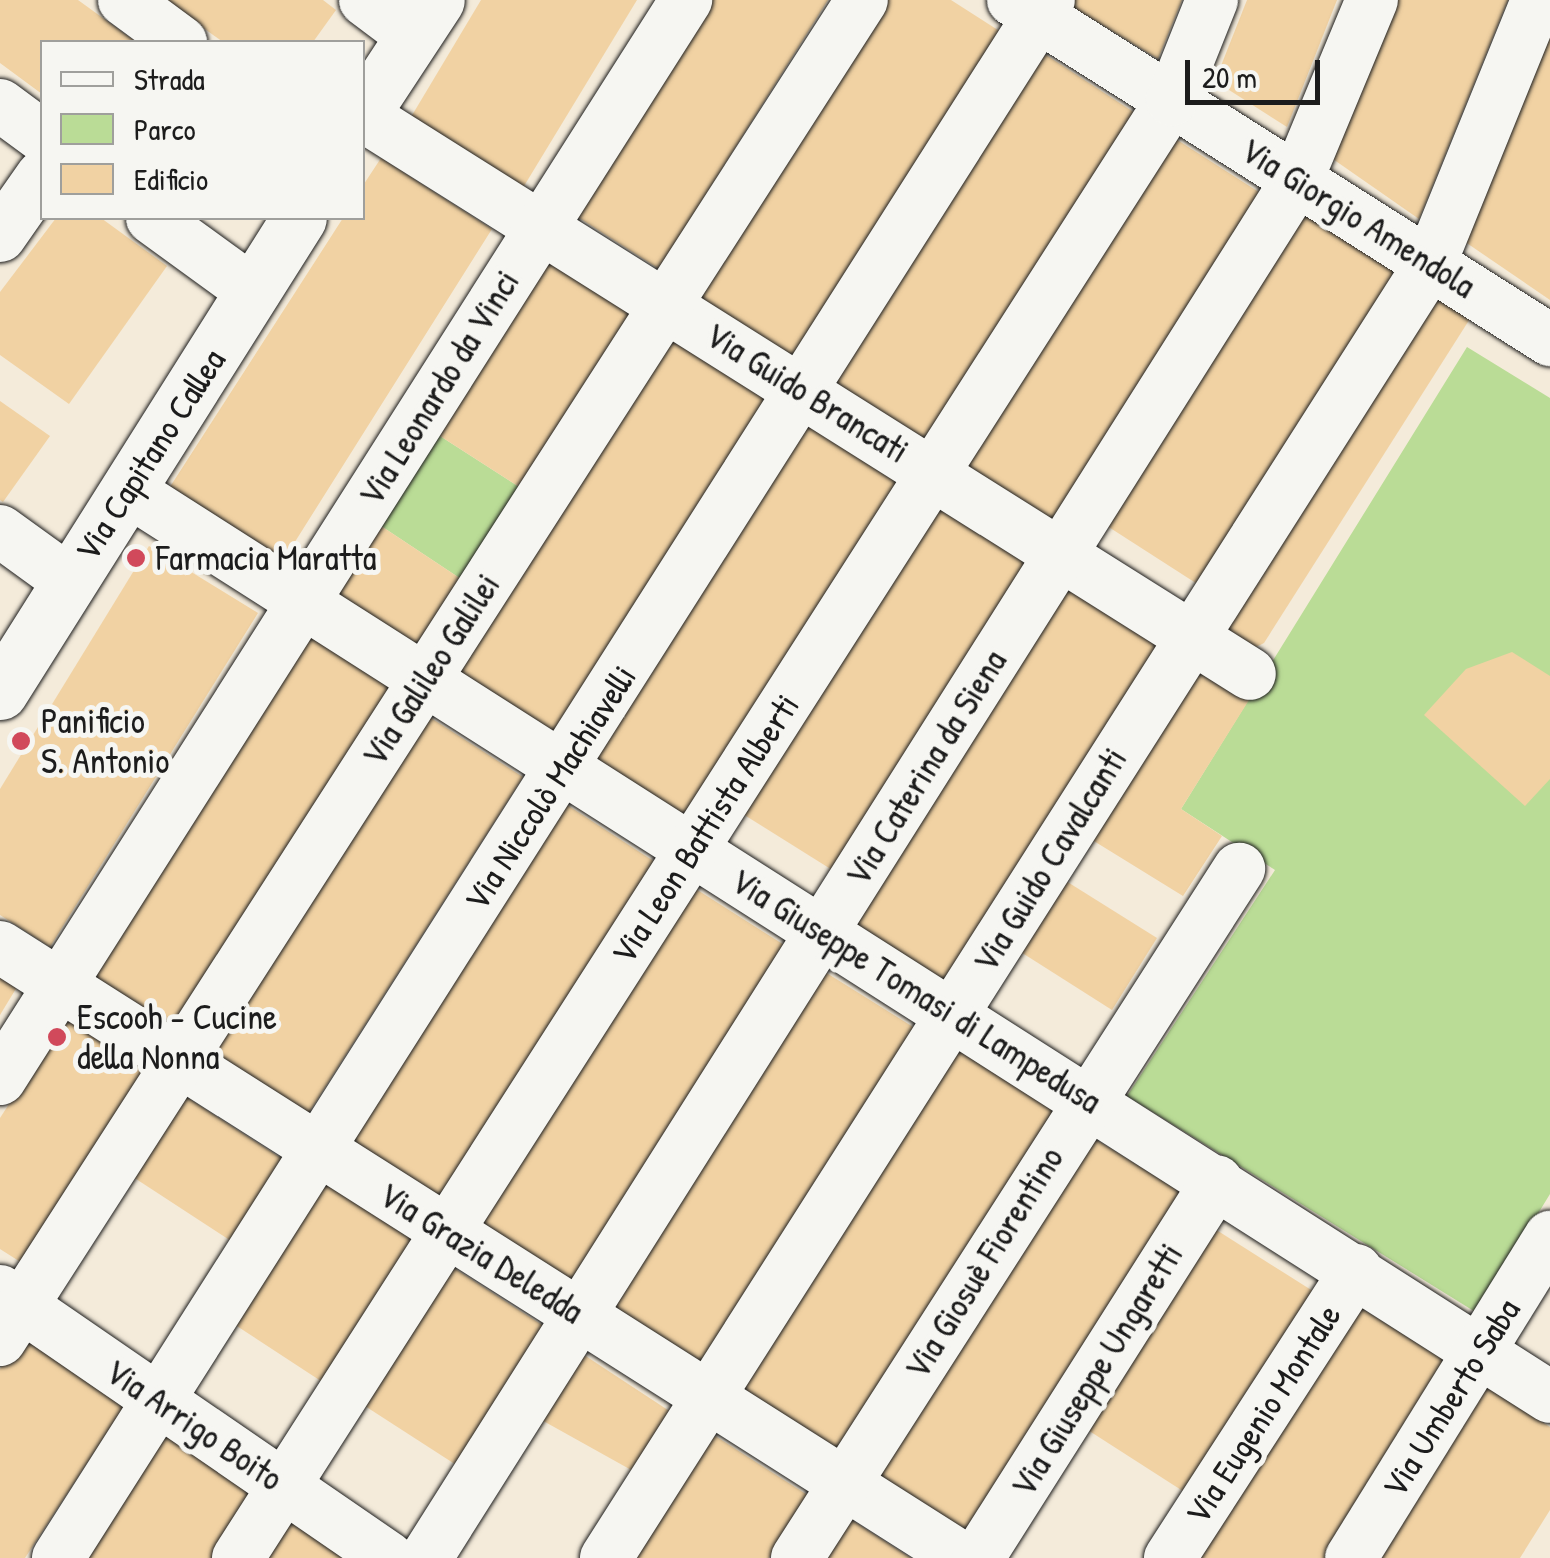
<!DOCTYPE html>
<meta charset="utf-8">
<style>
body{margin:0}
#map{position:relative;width:1550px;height:1558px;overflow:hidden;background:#f4ebda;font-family:"Patrick Hand",sans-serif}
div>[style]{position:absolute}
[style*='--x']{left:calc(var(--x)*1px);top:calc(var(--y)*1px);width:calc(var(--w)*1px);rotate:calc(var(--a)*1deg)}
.green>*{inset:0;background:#badc96}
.building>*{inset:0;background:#f1d2a3}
.roads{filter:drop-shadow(0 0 2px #1c1c1c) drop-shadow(0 0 2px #1c1c1c)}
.minor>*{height:52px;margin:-26px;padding:0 26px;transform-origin:26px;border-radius:26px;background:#f6f6f2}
.major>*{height:55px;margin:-27.5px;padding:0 27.5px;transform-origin:27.5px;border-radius:27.5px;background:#f6f6f2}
.dots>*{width:28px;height:28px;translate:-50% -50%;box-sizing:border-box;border:5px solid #f6f6f2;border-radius:50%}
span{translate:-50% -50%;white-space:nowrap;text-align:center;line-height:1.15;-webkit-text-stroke:10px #f6f6f2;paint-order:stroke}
.street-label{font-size:35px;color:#1c1c1c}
.poi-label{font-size:35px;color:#1c1c1c}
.left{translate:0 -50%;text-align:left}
.legend{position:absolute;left:40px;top:40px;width:325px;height:180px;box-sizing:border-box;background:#f6f6f2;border:2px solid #9f9f9c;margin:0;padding:12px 18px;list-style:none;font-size:30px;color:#1c1c1c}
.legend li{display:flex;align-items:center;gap:20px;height:50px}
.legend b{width:50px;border:2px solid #9f9f9c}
.scale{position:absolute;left:1185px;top:60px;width:135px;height:45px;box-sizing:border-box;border:5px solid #1c1c1c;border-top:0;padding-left:12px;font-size:30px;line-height:35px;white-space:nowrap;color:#1c1c1c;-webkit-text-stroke:8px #f6f6f2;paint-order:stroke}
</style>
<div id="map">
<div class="green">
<i style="clip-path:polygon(1467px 347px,1550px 398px,1550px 1194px,1477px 1313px,1127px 1096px,1275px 870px,1181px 809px)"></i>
<i style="clip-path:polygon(426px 427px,527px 492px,467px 583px,369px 518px)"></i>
</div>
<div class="building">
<i style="clip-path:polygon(0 0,78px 0,136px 42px,42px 42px,42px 94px,0 63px)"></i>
<i style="clip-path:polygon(164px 0,323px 0,336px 10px,313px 42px,223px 42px)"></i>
<i style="clip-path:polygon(481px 0,637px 0,521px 191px,408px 122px)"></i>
<i style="clip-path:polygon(710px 0,828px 0,659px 269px,576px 216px)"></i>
<i style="clip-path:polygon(882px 0,951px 0,1001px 32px,794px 359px,694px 295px)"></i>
<i style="clip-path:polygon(1061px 0,1182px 0,1158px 59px)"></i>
<i style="clip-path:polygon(1247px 0,1337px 0,1287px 127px,1215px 81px)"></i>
<i style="clip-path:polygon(1393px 0,1508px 0,1419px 219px,1330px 157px)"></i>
<i style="clip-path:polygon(1550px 4px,1550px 300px,1455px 235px)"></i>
<i style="clip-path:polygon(1043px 53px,1135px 113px,924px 441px,831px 381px)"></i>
<i style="clip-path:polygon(1168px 134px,1265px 196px,1055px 525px,959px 465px)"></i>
<i style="clip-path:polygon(381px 158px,492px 229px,281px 564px,166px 493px,343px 218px,362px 218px,362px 187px)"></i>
<i style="clip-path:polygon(1302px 211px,1400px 273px,1202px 587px,1104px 524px)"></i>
<i style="clip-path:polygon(56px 218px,101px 218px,167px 266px,69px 404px,0 355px,0 292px)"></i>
<i style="clip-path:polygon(538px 250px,640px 317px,527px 492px,426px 427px)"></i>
<i style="clip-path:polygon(1425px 283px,1473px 314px,1264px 643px,1252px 649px,1219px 628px)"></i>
<i style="clip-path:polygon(666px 328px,775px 398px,560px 739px,450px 670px)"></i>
<i style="clip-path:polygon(0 401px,50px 436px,3px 502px,0 500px)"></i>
<i style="clip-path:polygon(807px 417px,904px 480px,685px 820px,588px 757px)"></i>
<i style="clip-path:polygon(938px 498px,1035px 560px,837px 873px,738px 811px)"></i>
<i style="clip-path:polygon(369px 518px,467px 583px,419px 656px,321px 592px)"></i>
<i style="clip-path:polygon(149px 546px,258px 613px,50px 947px,0 915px,0 789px)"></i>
<i style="clip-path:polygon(1060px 583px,1163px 649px,946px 990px,845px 927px)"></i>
<i style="clip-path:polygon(303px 630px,398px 690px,177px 1033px,84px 973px)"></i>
<i style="clip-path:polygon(1512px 652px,1550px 676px,1550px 779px,1525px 806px,1424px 715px,1466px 669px)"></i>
<i style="clip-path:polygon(1183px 658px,1249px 700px,1181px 809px,1222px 836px,1183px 896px,1076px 830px)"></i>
<i style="clip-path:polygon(420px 711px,523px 777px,308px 1114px,207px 1049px)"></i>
<i style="clip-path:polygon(561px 801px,658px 864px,442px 1202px,343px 1140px)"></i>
<i style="clip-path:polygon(1050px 871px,1157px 938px,1112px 1010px,1005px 942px)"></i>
<i style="clip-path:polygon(688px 884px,789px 948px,577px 1284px,475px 1221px)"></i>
<i style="clip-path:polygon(817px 967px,918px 1030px,702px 1373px,602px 1309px)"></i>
<i style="clip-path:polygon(0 976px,17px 987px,0 1015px)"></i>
<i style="clip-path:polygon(65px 1017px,146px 1069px,22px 1263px,0 1249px,0 1118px)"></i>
<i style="clip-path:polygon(949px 1044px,1055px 1108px,838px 1454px,733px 1388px)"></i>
<i style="clip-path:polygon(185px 1096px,284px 1160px,231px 1241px,133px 1177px)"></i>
<i style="clip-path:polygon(1084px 1132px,1187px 1196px,973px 1537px,870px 1472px)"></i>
<i style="clip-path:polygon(316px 1175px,423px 1244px,330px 1387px,223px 1317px)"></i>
<i style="clip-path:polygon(1207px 1224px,1316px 1293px,1189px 1495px,1080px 1425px)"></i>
<i style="clip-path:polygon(440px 1259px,553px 1332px,464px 1470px,351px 1397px)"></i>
<i style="clip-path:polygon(1350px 1301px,1452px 1365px,1331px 1558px,1189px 1558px)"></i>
<i style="clip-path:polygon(24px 1332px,129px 1399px,25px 1558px,0 1558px,0 1369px)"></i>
<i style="clip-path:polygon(572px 1347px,680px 1418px,642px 1476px,529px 1413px)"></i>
<i style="clip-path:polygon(1484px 1384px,1550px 1427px,1550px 1510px,1520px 1558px,1373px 1558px)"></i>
<i style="clip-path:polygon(161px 1421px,265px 1488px,219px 1558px,72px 1558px)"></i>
<i style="clip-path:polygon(709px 1432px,809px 1496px,769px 1558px,628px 1558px)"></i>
<i style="clip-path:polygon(841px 1513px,911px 1558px,812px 1558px)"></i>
<i style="clip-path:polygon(289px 1518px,350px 1558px,263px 1558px)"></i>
</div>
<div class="roads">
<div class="minor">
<i style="--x:124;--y:0;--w:71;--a:36.4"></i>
<i style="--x:365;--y:0;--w:60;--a:36.9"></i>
<i style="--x:1013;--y:0;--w:636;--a:32.34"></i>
<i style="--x:0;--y:105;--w:52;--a:36.4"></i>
<i style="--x:362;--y:115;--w:1049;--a:32.19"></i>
<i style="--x:152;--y:218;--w:126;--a:36"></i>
<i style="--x:0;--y:236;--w:73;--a:-55"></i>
<i style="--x:129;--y:491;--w:1685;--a:32.52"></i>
<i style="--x:0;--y:531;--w:85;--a:35.9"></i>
<i style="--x:0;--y:947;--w:1140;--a:32.42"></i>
<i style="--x:0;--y:1079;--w:1279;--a:-57.55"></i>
<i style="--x:0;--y:1291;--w:471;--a:34.5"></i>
<i style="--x:0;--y:1340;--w:1593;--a:-57.25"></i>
<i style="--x:58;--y:1558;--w:1846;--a:-57.54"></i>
<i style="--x:238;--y:1558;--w:1732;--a:-57.36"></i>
<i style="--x:1172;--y:100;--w:108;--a:-68.2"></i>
<i style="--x:426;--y:1558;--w:1630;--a:-57.7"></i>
<i style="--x:1297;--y:180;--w:195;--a:-67.4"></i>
<i style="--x:606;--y:1558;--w:1534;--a:-57.51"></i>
<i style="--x:1430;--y:264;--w:285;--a:-67.9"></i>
<i style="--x:797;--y:1558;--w:819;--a:-57.32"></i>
<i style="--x:978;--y:1558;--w:446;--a:-57.6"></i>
<i style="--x:1170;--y:1558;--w:343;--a:-57.1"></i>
<i style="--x:1351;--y:1558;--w:378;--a:-58.2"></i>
</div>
<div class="major">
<i style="--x:362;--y:114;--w:136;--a:-56.7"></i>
<i style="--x:0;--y:692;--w:560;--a:-57.76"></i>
</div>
</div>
<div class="dots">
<i style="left:136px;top:558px;background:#d1495b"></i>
<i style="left:21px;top:741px;background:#d1495b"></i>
<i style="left:57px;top:1037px;background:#d1495b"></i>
</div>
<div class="street-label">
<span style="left:1358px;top:218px;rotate:32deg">Via Giorgio Amendola</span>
<span style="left:439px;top:388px;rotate:-58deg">Via Leonardo da Vinci</span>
<span style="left:807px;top:393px;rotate:32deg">Via Guido Brancati</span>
<span style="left:150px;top:455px;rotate:-57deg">Via Capitano Callea</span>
<span style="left:431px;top:670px;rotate:-57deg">Via Galileo Galilei</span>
<span style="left:926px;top:768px;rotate:-58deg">Via Caterina da Siena</span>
<span style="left:550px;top:788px;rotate:-57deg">Via Niccolò Machiavelli</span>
<span style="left:705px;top:829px;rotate:-57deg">Via Leon Battista Alberti</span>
<span style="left:1050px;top:860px;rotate:-58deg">Via Guido Cavalcanti</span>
<span style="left:916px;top:991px;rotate:32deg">Via Giuseppe Tomasi di Lampedusa</span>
<span style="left:481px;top:1253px;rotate:32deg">Via Grazia Deledda</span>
<span style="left:984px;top:1263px;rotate:-58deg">Via Giosuè Fiorentino</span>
<span style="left:1097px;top:1370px;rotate:-58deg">Via Giuseppe Ungaretti</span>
<span style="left:1451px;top:1398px;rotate:-58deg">Via Umberto Saba</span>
<span style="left:1263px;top:1414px;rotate:-57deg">Via Eugenio Montale</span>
<span style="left:194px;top:1425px;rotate:34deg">Via Arrigo Boito</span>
</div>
<div class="poi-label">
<span class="left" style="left:156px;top:558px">Farmacia Maratta</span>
<span class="left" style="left:41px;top:741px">Panificio<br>S. Antonio</span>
<span class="left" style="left:77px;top:1037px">Escooh - Cucine<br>della Nonna</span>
</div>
<ul class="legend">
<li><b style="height:12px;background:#f6f6f2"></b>Strada</li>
<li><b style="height:28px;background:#badc96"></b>Parco</li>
<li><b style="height:28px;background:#f1d2a3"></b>Edificio</li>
</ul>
<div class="scale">20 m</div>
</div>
